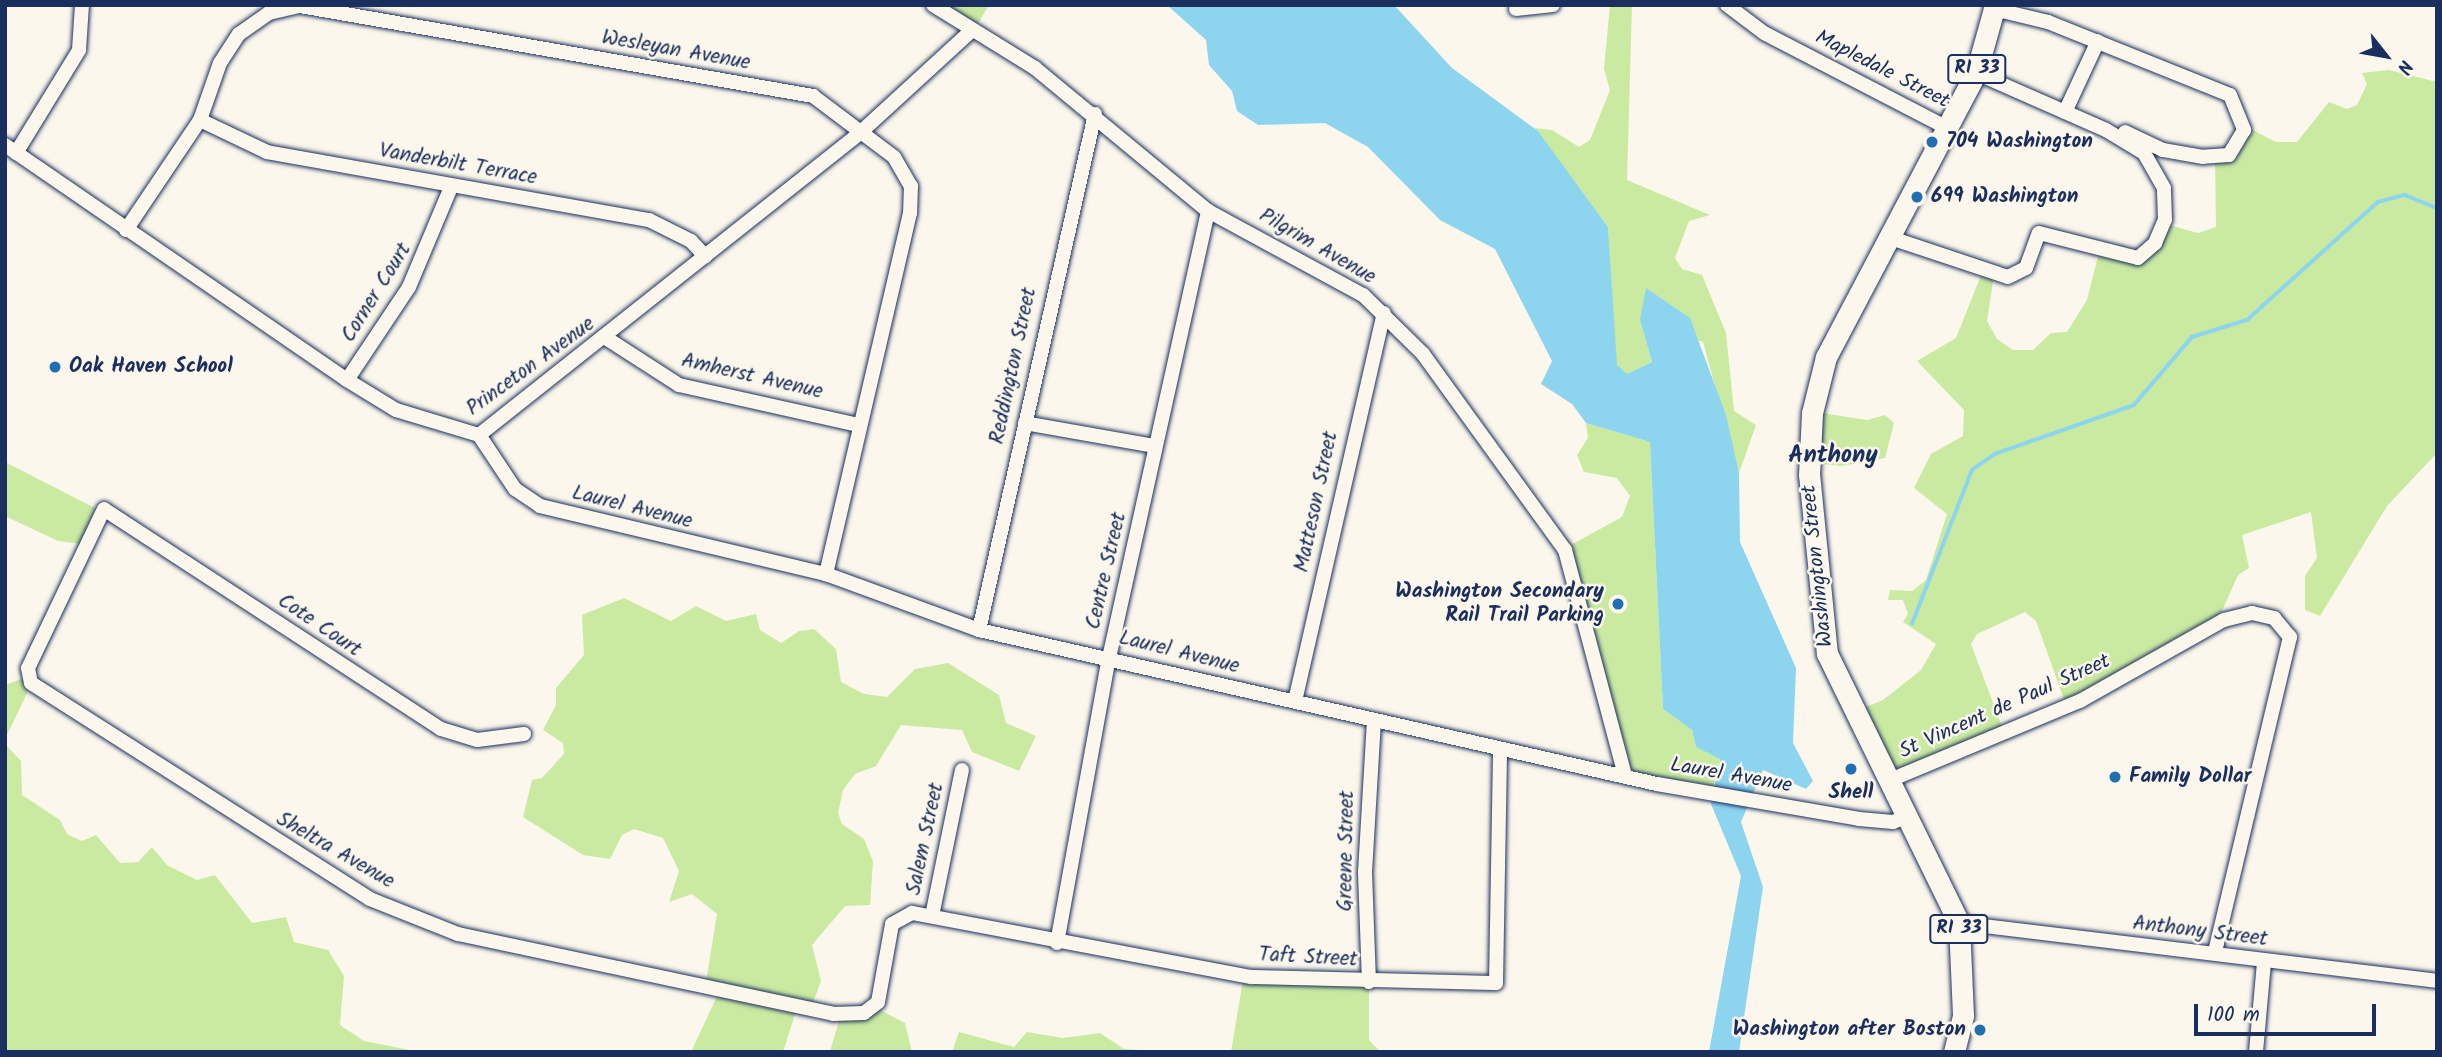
<!DOCTYPE html>
<style>
body{margin:0}
#map{position:relative;width:2442px;height:1057px;overflow:hidden;background:#fbf7ec;font-family:Kalam,sans-serif}
div>[style]{position:absolute}
[style*='--x']{left:calc(var(--x)*1px);top:calc(var(--y)*1px);width:calc(var(--w)*1px);rotate:calc(var(--a)*1deg)}
.green>*{inset:0;background:#caeaa2}
.water>*{inset:0;background:#8dd5ef}
.stream>*{height:3.5px;margin:-1.75px;padding:0 1.75px;transform-origin:1.75px;border-radius:1.75px;background:#8dd5ef}
.roads{filter:drop-shadow(0 0 2px #1b2f5e) drop-shadow(0 0 2px #1b2f5e)}
.minor>*{height:14px;margin:-7px;padding:0 7px;transform-origin:7px;border-radius:7px;background:#fbf7ec}
.primary>*{height:21px;margin:-10.5px;padding:0 10.5px;transform-origin:10.5px;border-radius:10.5px;background:#fbf7ec}
.dots>*{width:19px;height:19px;translate:-50% -50%;box-sizing:border-box;border:4px solid #fbf7ec;border-radius:50%}
span{translate:-50% -50%;white-space:nowrap;text-align:center;line-height:1.15;-webkit-text-stroke:5px #fbf7ec;paint-order:stroke}
.shield-label span{padding:2px 5px;background:#fbf7ec;border:2px solid;border-radius:5px;-webkit-text-stroke-width:0}
.shield-label{font-size:19px;color:#1b2f5e;font-weight:700}
.street-label{font-size:21px;color:#1b2f5e}
.poi-label{font-size:21px;color:#1b2f5e;font-weight:700}
.left{translate:0 -50%;text-align:left}
.right{translate:-100% -50%;text-align:right}
.quarter-label{font-size:24px;color:#1b2f5e;font-weight:700}
.frame{position:absolute;inset:0;border:7px solid #1b2f5e;pointer-events:none}
.north{position:absolute;left:2351px;top:21px;width:70px;height:70px;-webkit-text-stroke:5px #fbf7ec;paint-order:stroke;rotate:121deg;font-size:19px;font-weight:700;line-height:28px;text-align:center;color:#1b2f5e}
.north::after{content:'';display:block;margin:auto;width:24px;height:32px;background:#1b2f5e;clip-path:polygon(50% 0,100% 100%,50% 72%,0 100%)}
.scale{position:absolute;left:2194px;top:1004px;width:182px;height:32px;box-sizing:border-box;border:4px solid #1b2f5e;border-top:0;padding-left:9px;font-size:21px;line-height:24px;white-space:nowrap;color:#1b2f5e;-webkit-text-stroke:5px #fbf7ec;paint-order:stroke}
</style>
<div id="map">
<div class="green">
<i style="clip-path:polygon(932px 5px,989px 5px,973px 32px)"></i>
<i style="clip-path:polygon(1610px 5px,1632px 5px,1627px 180px,1710px 215px,1689px 221px,1675px 258px,1682px 269px,1702px 275px,1726px 333px,1734px 411px,1756px 425px,1739px 473px,1703px 342px,1640px 320px,1652px 362px,1627px 374px,1616px 365px,1608px 227px,1535px 128px,1552px 130px,1579px 147px,1590px 140px,1610px 90px,1604px 69px)"></i>
<i style="clip-path:polygon(2389px 70px,2437px 82px,2437px 453px,2387px 506px,2320px 616px,2305px 610px,2305px 576px,2317px 558px,2311px 512px,2242px 535px,2249px 568px,2238px 575px,2218px 620px,2066px 705px,2036px 621px,2025px 612px,1977px 634px,1971px 644px,2004px 732px,1895px 780px,1856px 711px,1883px 700px,1921px 670px,1936px 644px,1903px 622px,1908px 614px,1903px 600px,1888px 600px,1890px 590px,1912px 591px,1926px 580px,1947px 514px,1914px 488px,1931px 454px,1963px 436px,1964px 410px,1917px 361px,1956px 338px,1982px 273px,1994px 275px,1987px 321px,1997px 339px,2013px 350px,2033px 350px,2051px 333px,2067px 332px,2087px 300px,2099px 252px,2139px 258px,2165px 224px,2198px 233px,2216px 227px,2215px 156px,2228px 152px,2238px 136px,2237px 122px,2276px 142px,2297px 142px,2329px 102px,2347px 109px,2357px 105px,2367px 84px,2362px 73px)"></i>
<i style="clip-path:polygon(1815px 412px,1867px 420px,1885px 415px,1894px 423px,1885px 458px,1841px 466px,1813px 463px)"></i>
<i style="clip-path:polygon(1586px 423px,1650px 442px,1663px 709px,1692px 730px,1696px 747px,1720px 758px,1712px 792px,1629px 777px,1567px 547px,1622px 517px,1630px 496px,1617px 478px,1584px 472px,1577px 455px,1588px 438px)"></i>
<i style="clip-path:polygon(5px 462px,95px 508px,82px 544px,58px 541px,5px 516px)"></i>
<i style="clip-path:polygon(624px 598px,671px 621px,696px 606px,726px 621px,756px 614px,760px 630px,781px 643px,799px 631px,814px 629px,836px 649px,841px 682px,864px 694px,887px 697px,915px 669px,948px 663px,999px 695px,1006px 723px,1036px 736px,1019px 771px,972px 752px,962px 730px,901px 725px,876px 766px,855px 774px,843px 790px,838px 813px,842px 824px,864px 839px,873px 861px,870px 905px,845px 906px,812px 945px,821px 981px,811px 1008px,797px 1008px,783px 1052px,691px 1052px,720px 990px,706px 982px,717px 914px,692px 894px,669px 902px,679px 871px,663px 838px,634px 829px,622px 835px,610px 859px,583px 855px,523px 817px,532px 780px,542px 778px,564px 754px,563px 743px,543px 730px,556px 705px,556px 688px,584px 655px,582px 615px)"></i>
<i style="clip-path:polygon(30px 676px,32px 683px,5px 739px,5px 685px)"></i>
<i style="clip-path:polygon(5px 744px,21px 761px,22px 795px,60px 820px,67px 834px,82px 841px,96px 835px,120px 863px,138px 862px,152px 847px,167px 865px,197px 880px,215px 875px,252px 923px,286px 917px,294px 942px,328px 950px,344px 976px,340px 1025px,364px 1041px,420px 1052px,5px 1052px)"></i>
<i style="clip-path:polygon(1244px 974px,1369px 983px,1369px 1040px,1381px 1052px,1231px 1052px)"></i>
<i style="clip-path:polygon(874px 1007px,905px 1023px,912px 1052px,830px 1052px,840px 1017px)"></i>
<i style="clip-path:polygon(959px 1032px,1014px 1047px,1027px 1032px,1063px 1038px,1100px 1033px,1124px 1049px,1180px 1052px,952px 1052px)"></i>
</div>
<div class="water">
<i style="clip-path:polygon(1167px 5px,1394px 5px,1452px 68px,1538px 131px,1608px 227px,1617px 365px,1627px 374px,1652px 362px,1640px 320px,1646px 288px,1690px 318px,1726px 415px,1739px 473px,1740px 542px,1796px 668px,1793px 743px,1813px 781px,1806px 789px,1763px 770px,1741px 822px,1763px 887px,1739px 1052px,1709px 1052px,1741px 876px,1711px 804px,1720px 759px,1696px 747px,1692px 730px,1663px 709px,1650px 442px,1586px 423px,1572px 404px,1541px 384px,1552px 361px,1495px 249px,1440px 220px,1368px 147px,1325px 123px,1258px 125px,1237px 111px,1232px 91px,1209px 65px,1206px 40px)"></i>
</div>
<div class="stream">
<i style="--x:1912;--y:624;--w:165;--a:-68.7"></i>
<i style="--x:1972;--y:470;--w:28;--a:-35"></i>
<i style="--x:1995;--y:454;--w:147;--a:-19.4"></i>
<i style="--x:2134;--y:405;--w:89;--a:-49.5"></i>
<i style="--x:2192;--y:337;--w:58;--a:-17.2"></i>
<i style="--x:2247;--y:320;--w:176;--a:-42"></i>
<i style="--x:2378;--y:202;--w:28;--a:-15"></i>
<i style="--x:2405;--y:195;--w:35;--a:22"></i>
</div>
<div class="roads">
<div class="minor">
<i style="--x:933;--y:5;--w:120;--a:31.7"></i>
<i style="--x:1035;--y:68;--w:224;--a:39.6"></i>
<i style="--x:1208;--y:211;--w:176;--a:28.5"></i>
<i style="--x:1363;--y:295;--w:84;--a:44.5"></i>
<i style="--x:1423;--y:354;--w:242;--a:54.1"></i>
<i style="--x:1565;--y:550;--w:233;--a:75.1"></i>
<i style="--x:1727;--y:5;--w:46;--a:37.1"></i>
<i style="--x:1764;--y:33;--w:206;--a:27.4"></i>
<i style="--x:1516;--y:9;--w:37;--a:-6"></i>
<i style="--x:1994;--y:9;--w:56;--a:13.5"></i>
<i style="--x:2048;--y:22;--w:196;--a:21.9"></i>
<i style="--x:2230;--y:95;--w:38;--a:68"></i>
<i style="--x:2244;--y:130;--w:29;--a:121"></i>
<i style="--x:2229;--y:155;--w:26;--a:176"></i>
<i style="--x:2203;--y:157;--w:41;--a:-170.1"></i>
<i style="--x:2163;--y:150;--w:42;--a:-154.7"></i>
<i style="--x:2065;--y:112;--w:78;--a:-65.1"></i>
<i style="--x:200;--y:120;--w:74;--a:25.5"></i>
<i style="--x:267;--y:152;--w:388;--a:10.1"></i>
<i style="--x:649;--y:220;--w:47;--a:26.6"></i>
<i style="--x:691;--y:241;--w:21;--a:47"></i>
<i style="--x:5;--y:145;--w:415;--a:34.5"></i>
<i style="--x:347;--y:380;--w:57;--a:31.5"></i>
<i style="--x:396;--y:410;--w:87;--a:16.8"></i>
<i style="--x:479;--y:435;--w:489;--a:-38.4"></i>
<i style="--x:862;--y:131;--w:148;--a:-42.5"></i>
<i style="--x:16;--y:153;--w:121;--a:-58.5"></i>
<i style="--x:79;--y:50;--w:45;--a:-86.2"></i>
<i style="--x:126;--y:230;--w:133;--a:-56.1"></i>
<i style="--x:200;--y:120;--w:60;--a:-70.7"></i>
<i style="--x:220;--y:63;--w:35;--a:-57"></i>
<i style="--x:239;--y:34;--w:37;--a:-35"></i>
<i style="--x:269;--y:13;--w:32;--a:-13"></i>
<i style="--x:300;--y:6;--w:521;--a:9.95"></i>
<i style="--x:813;--y:96;--w:101;--a:37"></i>
<i style="--x:894;--y:157;--w:34;--a:60"></i>
<i style="--x:911;--y:186;--w:27;--a:92"></i>
<i style="--x:910;--y:213;--w:371;--a:103.1"></i>
<i style="--x:1888;--y:237;--w:126;--a:18.4"></i>
<i style="--x:2008;--y:277;--w:20;--a:-27"></i>
<i style="--x:2026;--y:268;--w:37;--a:-70"></i>
<i style="--x:2039;--y:233;--w:102;--a:14.2"></i>
<i style="--x:2138;--y:258;--w:23;--a:-41"></i>
<i style="--x:2155;--y:243;--w:25;--a:-67"></i>
<i style="--x:2165;--y:220;--w:32;--a:-92"></i>
<i style="--x:2164;--y:188;--w:40;--a:-119.7"></i>
<i style="--x:2144;--y:153;--w:44;--a:-148.8"></i>
<i style="--x:2106;--y:130;--w:142;--a:-156.3"></i>
<i style="--x:606;--y:338;--w:87;--a:32.8"></i>
<i style="--x:679;--y:385;--w:183;--a:12.6"></i>
<i style="--x:347;--y:380;--w:112;--a:-56.3"></i>
<i style="--x:409;--y:287;--w:108;--a:-67.2"></i>
<i style="--x:1025;--y:423;--w:131;--a:10.1"></i>
<i style="--x:479;--y:435;--w:65;--a:56.3"></i>
<i style="--x:515;--y:489;--w:30;--a:34"></i>
<i style="--x:540;--y:506;--w:294;--a:13.4"></i>
<i style="--x:826;--y:574;--w:163;--a:20.1"></i>
<i style="--x:979;--y:630;--w:695;--a:12.8"></i>
<i style="--x:1657;--y:784;--w:205;--a:9.8"></i>
<i style="--x:1859;--y:819;--w:34;--a:5"></i>
<i style="--x:1893;--y:822;--w:16;--a:-22"></i>
<i style="--x:979;--y:630;--w:529;--a:-77.33"></i>
<i style="--x:1295;--y:701;--w:398;--a:-77.1"></i>
<i style="--x:524;--y:734;--w:47;--a:172.7"></i>
<i style="--x:477;--y:740;--w:38;--a:-163"></i>
<i style="--x:441;--y:729;--w:402;--a:-146.9"></i>
<i style="--x:104;--y:509;--w:176;--a:115.5"></i>
<i style="--x:28;--y:668;--w:15;--a:79"></i>
<i style="--x:31;--y:683;--w:402;--a:32.5"></i>
<i style="--x:370;--y:899;--w:95;--a:21.7"></i>
<i style="--x:458;--y:934;--w:383;--a:12"></i>
<i style="--x:833;--y:1014;--w:31;--a:-2"></i>
<i style="--x:864;--y:1013;--w:18;--a:-38"></i>
<i style="--x:878;--y:1002;--w:79;--a:-79.8"></i>
<i style="--x:892;--y:924;--w:23;--a:-29"></i>
<i style="--x:912;--y:913;--w:345;--a:10.7"></i>
<i style="--x:1251;--y:977;--w:245;--a:1.4"></i>
<i style="--x:1496;--y:983;--w:233;--a:-89"></i>
<i style="--x:1890;--y:780;--w:206;--a:-22.6"></i>
<i style="--x:2080;--y:701;--w:165;--a:-29.4"></i>
<i style="--x:2224;--y:620;--w:29;--a:-14"></i>
<i style="--x:2252;--y:613;--w:23;--a:13"></i>
<i style="--x:2274;--y:618;--w:25;--a:50"></i>
<i style="--x:2290;--y:637;--w:325;--a:103.4"></i>
<i style="--x:932;--y:916;--w:149;--a:-78.4"></i>
<i style="--x:1959;--y:923;--w:482;--a:6.9"></i>
<i style="--x:1057;--y:943;--w:290;--a:-79.7"></i>
<i style="--x:1109;--y:658;--w:458;--a:-77.5"></i>
<i style="--x:1369;--y:982;--w:110;--a:-92.1"></i>
<i style="--x:1365;--y:872;--w:152;--a:-86.6"></i>
<i style="--x:2256;--y:1052;--w:90;--a:-84.9"></i>
</div>
<div class="primary">
<i style="--x:1954;--y:1052;--w:38;--a:-76"></i>
<i style="--x:1963;--y:1015;--w:92;--a:-92.5"></i>
<i style="--x:1959;--y:923;--w:300;--a:-116.1"></i>
<i style="--x:1827;--y:654;--w:180;--a:-95.7"></i>
<i style="--x:1809;--y:475;--w:62;--a:-87.2"></i>
<i style="--x:1812;--y:413;--w:58;--a:-76"></i>
<i style="--x:1826;--y:357;--w:321;--a:-62.2"></i>
<i style="--x:1976;--y:73;--w:71;--a:-74.4"></i>
</div>
</div>
<div class="dots">
<i style="left:1932px;top:142px;background:#1f6fb2"></i>
<i style="left:1917px;top:197px;background:#1f6fb2"></i>
<i style="left:55px;top:367px;background:#1f6fb2"></i>
<i style="left:1618px;top:604px;background:#1f6fb2"></i>
<i style="left:1851px;top:769px;background:#1f6fb2"></i>
<i style="left:2115px;top:777px;background:#1f6fb2"></i>
<i style="left:1980px;top:1030px;background:#1f6fb2"></i>
</div>
<div class="shield-label">
<span style="left:1977px;top:69px">RI 33</span>
<span style="left:1959px;top:929px">RI 33</span>
</div>
<div class="street-label">
<span style="left:676px;top:51px;rotate:10deg">Wesleyan Avenue</span>
<span style="left:1882px;top:70px;rotate:27deg">Mapledale Street</span>
<span style="left:458px;top:165px;rotate:10deg">Vanderbilt Terrace</span>
<span style="left:1317px;top:247px;rotate:30deg">Pilgrim Avenue</span>
<span style="left:377px;top:293px;rotate:-58deg">Corner Court</span>
<span style="left:1014px;top:366px;rotate:-78deg">Reddington Street</span>
<span style="left:531px;top:367px;rotate:-36deg">Princeton Avenue</span>
<span style="left:752px;top:377px;rotate:13deg">Amherst Avenue</span>
<span style="left:1317px;top:502px;rotate:-78deg">Matteson Street</span>
<span style="left:632px;top:508px;rotate:14deg">Laurel Avenue</span>
<span style="left:1818px;top:566px;rotate:-96deg">Washington Street</span>
<span style="left:1107px;top:571px;rotate:-77deg">Centre Street</span>
<span style="left:319px;top:626px;rotate:34deg">Cote Court</span>
<span style="left:1179px;top:653px;rotate:14deg">Laurel Avenue</span>
<span style="left:2005px;top:707px;rotate:-24deg">St Vincent de Paul Street</span>
<span style="left:1731px;top:776px;rotate:10deg">Laurel Avenue</span>
<span style="left:926px;top:839px;rotate:-78deg">Salem Street</span>
<span style="left:335px;top:851px;rotate:30deg">Sheltra Avenue</span>
<span style="left:1347px;top:851px;rotate:-89deg">Greene Street</span>
<span style="left:2200px;top:932px;rotate:7deg">Anthony Street</span>
<span style="left:1308px;top:958px;rotate:3deg">Taft Street</span>
</div>
<div class="poi-label">
<span class="left" style="left:1946px;top:142px">704 Washington</span>
<span class="left" style="left:1931px;top:197px">699 Washington</span>
<span class="left" style="left:69px;top:367px">Oak Haven School</span>
<span class="right" style="left:1604px;top:604px">Washington Secondary<br>Rail Trail Parking</span>
<span class="left" style="left:2129px;top:777px">Family Dollar</span>
<span style="left:1851px;top:793px">Shell</span>
<span class="right" style="left:1966px;top:1030px">Washington after Boston</span>
</div>
<div class="quarter-label">
<span style="left:1833px;top:456px">Anthony</span>
</div>
<div class="frame"></div>
<div class="north">N</div>
<div class="scale">100 m</div>
</div>
